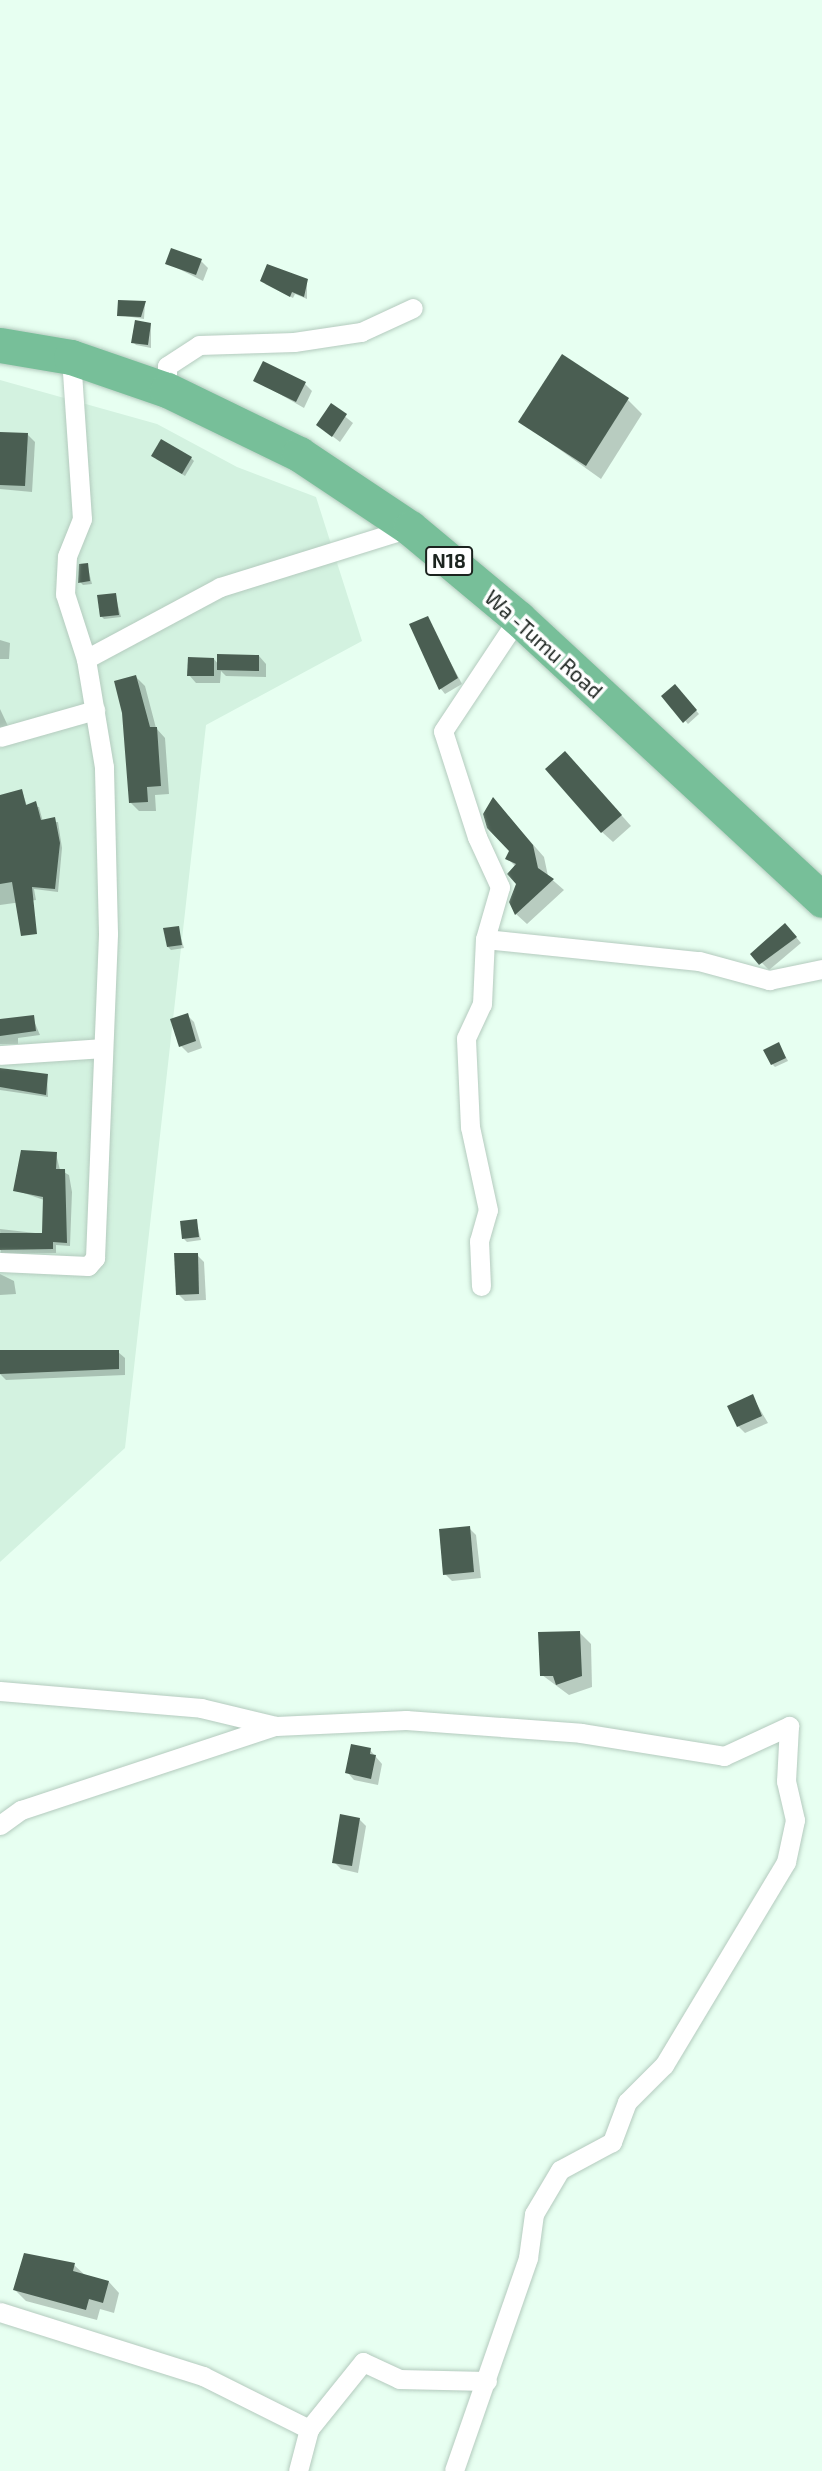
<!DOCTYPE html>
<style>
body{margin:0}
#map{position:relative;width:822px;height:2471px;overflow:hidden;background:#e7fff1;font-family:"Exo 2",sans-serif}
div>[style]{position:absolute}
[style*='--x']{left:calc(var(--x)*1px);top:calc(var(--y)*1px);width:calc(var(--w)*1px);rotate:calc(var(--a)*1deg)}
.built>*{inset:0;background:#d3f2e0}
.shadow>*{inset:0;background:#0003}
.building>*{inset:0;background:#4a5e52}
.roads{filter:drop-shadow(0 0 2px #b4cbbe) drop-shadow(0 0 2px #b4cbbe)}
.street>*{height:19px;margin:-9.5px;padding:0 9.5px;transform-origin:9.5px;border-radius:9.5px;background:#fff}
.highway>*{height:35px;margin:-17.5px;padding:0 17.5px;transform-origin:17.5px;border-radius:17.5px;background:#77bf99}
span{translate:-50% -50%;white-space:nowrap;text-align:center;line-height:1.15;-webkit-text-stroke:7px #fff;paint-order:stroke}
.shield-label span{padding:2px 5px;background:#fff;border:2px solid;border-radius:5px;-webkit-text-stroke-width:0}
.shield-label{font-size:19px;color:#1b231e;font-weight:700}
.street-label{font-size:21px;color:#1b231e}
</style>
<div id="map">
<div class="built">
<i style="clip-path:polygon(0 380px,157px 424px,237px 467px,316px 497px,362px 641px,206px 725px,125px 1448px,0 1562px)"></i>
</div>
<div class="shadow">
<i style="clip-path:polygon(201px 261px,208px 268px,203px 281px,167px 263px)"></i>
<i style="clip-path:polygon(307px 281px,307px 299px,295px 294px,293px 298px,265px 284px)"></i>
<i style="clip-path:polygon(145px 303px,144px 319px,119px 315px)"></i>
<i style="clip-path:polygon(151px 324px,151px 348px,136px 345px,133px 342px)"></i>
<i style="clip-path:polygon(255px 380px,305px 384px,312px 391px,304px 408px)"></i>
<i style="clip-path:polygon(628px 400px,642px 414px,601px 479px,521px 422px)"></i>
<i style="clip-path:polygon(331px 405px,353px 423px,340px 442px,318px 425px)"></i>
<i style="clip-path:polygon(0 433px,28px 435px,35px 442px,32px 492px,0 489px)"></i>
<i style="clip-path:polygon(191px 458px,194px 461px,185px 476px,156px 459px)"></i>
<i style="clip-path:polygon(87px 565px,92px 584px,83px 585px,80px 582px)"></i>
<i style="clip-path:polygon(115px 595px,121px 617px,104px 619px,101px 616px)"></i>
<i style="clip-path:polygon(427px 618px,462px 684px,445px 694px,441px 689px)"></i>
<i style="clip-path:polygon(0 640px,10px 643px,9px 659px,0 659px)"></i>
<i style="clip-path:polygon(259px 656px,266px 664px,266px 677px,226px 676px,221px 671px,220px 683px,196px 683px,189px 675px,214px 659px,219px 665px)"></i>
<i style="clip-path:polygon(136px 677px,145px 686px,156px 728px,165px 738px,169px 794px,155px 795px,156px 811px,139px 811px,130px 802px)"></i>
<i style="clip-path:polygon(675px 686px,699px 714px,688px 724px,664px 696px)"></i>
<i style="clip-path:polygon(0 709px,8px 726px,0 728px)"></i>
<i style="clip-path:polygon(576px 764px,631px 826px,613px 842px,602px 832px)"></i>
<i style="clip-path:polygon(22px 791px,27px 806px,39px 807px,43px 822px,58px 822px,62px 848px,58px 892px,34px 889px,36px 900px,0 905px,0 796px)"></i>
<i style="clip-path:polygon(493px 799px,544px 857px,548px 876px,564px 890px,527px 924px,516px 914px,516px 867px,507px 858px,511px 850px)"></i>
<i style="clip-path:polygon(178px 928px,184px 948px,171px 950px,168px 947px)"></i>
<i style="clip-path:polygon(791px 931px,801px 943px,769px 970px,753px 954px)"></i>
<i style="clip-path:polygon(187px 1015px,194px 1022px,202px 1048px,188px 1053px,181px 1046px)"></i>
<i style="clip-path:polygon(0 1019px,34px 1021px,40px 1035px,18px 1038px,18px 1044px,0 1044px)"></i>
<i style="clip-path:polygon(779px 1044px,788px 1061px,775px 1067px,772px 1064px)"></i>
<i style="clip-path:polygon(0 1070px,47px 1076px,48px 1097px,0 1090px)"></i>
<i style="clip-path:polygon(56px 1154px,60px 1170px,69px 1175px,72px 1192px,70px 1246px,56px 1245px,56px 1253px,1px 1254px,0 1229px,44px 1234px,44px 1200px,15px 1190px)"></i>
<i style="clip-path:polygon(196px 1221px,201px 1240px,187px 1242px,184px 1239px)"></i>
<i style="clip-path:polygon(197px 1255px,204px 1262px,206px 1300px,185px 1301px,178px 1294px)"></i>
<i style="clip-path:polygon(0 1274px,14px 1281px,16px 1294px,0 1295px)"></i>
<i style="clip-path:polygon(0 1352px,118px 1352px,125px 1358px,125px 1375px,6px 1380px,0 1374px)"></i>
<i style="clip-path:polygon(752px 1396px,768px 1423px,745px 1433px,738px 1426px)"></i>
<i style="clip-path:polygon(469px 1528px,476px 1535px,481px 1578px,452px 1581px,445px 1574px)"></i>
<i style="clip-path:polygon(580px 1633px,591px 1644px,592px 1687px,569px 1695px,542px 1675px)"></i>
<i style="clip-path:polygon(370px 1750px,382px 1764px,378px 1785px,354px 1780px,347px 1772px)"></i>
<i style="clip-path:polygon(359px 1819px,366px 1826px,358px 1873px,341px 1869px,334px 1862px)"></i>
<i style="clip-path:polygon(74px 2265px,86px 2276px,109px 2282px,119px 2293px,114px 2313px,100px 2309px,97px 2320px,26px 2301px,15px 2290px)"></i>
</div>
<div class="building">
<i style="clip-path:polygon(171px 248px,202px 259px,196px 275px,165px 264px)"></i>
<i style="clip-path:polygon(267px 264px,308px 279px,304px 297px,292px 292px,290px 297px,260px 281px)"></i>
<i style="clip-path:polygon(118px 300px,146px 301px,141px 317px,117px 316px)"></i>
<i style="clip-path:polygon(135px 320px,151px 323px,148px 345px,131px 343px)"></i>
<i style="clip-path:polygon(562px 354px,629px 398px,586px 466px,518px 422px)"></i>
<i style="clip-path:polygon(263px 361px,306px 382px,296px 402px,253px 381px)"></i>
<i style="clip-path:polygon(331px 403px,347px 414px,332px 437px,316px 425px)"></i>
<i style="clip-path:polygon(0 432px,28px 433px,25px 486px,0 485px)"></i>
<i style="clip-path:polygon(161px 439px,192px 457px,182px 474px,151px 456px)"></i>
<i style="clip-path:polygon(88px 563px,90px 581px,78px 583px,79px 564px)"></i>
<i style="clip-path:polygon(116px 593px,119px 615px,100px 617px,97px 595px)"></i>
<i style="clip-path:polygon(428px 616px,458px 678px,439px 690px,409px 624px)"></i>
<i style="clip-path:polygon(217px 654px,259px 655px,259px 671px,217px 670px)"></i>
<i style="clip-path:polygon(188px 657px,214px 658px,214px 676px,187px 676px)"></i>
<i style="clip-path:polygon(136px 675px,150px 727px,157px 727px,161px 786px,147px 787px,148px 802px,129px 803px,122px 713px,114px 681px)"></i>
<i style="clip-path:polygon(675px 684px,697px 710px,683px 723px,661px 696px)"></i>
<i style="clip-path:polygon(565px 751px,622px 815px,601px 833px,545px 769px)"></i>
<i style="clip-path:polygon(22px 789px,26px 805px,36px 801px,41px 820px,55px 817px,60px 843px,55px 889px,32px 887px,37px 934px,21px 936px,12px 882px,0 884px,0 795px)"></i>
<i style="clip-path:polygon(493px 797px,533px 845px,538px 868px,554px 879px,515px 915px,509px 902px,516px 884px,507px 874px,516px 864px,505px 859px,509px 851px,487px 828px,483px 814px)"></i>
<i style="clip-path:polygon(785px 923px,797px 937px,759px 965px,750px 954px)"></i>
<i style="clip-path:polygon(179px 926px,182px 945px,167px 947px,163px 928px)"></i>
<i style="clip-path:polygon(188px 1013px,196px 1041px,179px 1047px,170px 1019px)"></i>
<i style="clip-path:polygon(34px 1015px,36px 1031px,0 1036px,0 1019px)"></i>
<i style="clip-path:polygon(779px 1042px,786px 1058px,771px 1065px,763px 1050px)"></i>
<i style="clip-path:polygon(0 1068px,48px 1074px,46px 1095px,0 1087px)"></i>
<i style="clip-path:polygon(21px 1150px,57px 1152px,56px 1169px,65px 1169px,67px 1243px,53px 1242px,53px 1249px,0 1250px,0 1233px,42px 1233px,43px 1197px,13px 1191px)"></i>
<i style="clip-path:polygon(197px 1219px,199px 1237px,182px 1239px,180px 1221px)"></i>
<i style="clip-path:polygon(174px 1253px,198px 1253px,199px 1294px,176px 1295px)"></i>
<i style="clip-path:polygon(0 1350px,119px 1350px,119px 1369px,0 1374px)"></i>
<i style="clip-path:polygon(753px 1394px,762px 1416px,737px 1427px,727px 1406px)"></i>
<i style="clip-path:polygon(470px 1526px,474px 1572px,443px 1575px,439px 1529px)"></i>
<i style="clip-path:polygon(580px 1631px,582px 1676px,556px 1685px,553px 1676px,540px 1676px,538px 1632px)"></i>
<i style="clip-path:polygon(351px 1744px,371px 1748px,370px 1754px,376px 1755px,371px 1779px,345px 1773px)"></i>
<i style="clip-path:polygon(340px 1814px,360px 1818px,352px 1866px,332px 1863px)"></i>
<i style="clip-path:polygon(24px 2253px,75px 2263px,73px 2271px,109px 2281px,103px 2303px,89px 2299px,86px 2310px,13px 2290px)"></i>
</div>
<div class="roads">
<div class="street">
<i style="--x:167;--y:390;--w:24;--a:-90"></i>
<i style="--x:167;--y:366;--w:38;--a:-33"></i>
<i style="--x:199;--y:345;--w:95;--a:-1.8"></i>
<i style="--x:294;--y:342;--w:68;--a:-8.5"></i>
<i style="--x:361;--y:332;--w:57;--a:-24.8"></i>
<i style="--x:86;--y:659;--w:152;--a:-28.2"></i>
<i style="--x:220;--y:587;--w:199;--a:-17.3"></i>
<i style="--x:0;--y:737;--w:99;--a:-15.9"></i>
<i style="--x:485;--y:939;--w:215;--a:5.9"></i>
<i style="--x:699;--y:961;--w:73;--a:15.2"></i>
<i style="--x:769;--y:980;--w:54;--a:-11.7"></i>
<i style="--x:0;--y:1055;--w:102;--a:-3.9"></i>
<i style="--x:0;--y:1262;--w:88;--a:2.6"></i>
<i style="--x:88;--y:1266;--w:11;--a:-49"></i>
<i style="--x:95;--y:1258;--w:325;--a:-87.7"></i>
<i style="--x:108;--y:933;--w:166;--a:-91.4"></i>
<i style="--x:104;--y:767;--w:109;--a:-99.5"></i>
<i style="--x:86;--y:659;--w:68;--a:-107.9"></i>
<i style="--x:65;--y:594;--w:38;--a:-87"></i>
<i style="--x:67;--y:556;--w:40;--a:-68"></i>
<i style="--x:82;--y:519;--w:162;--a:-93.9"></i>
<i style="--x:481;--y:1286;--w:45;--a:-92.5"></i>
<i style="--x:479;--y:1241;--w:32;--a:-74"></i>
<i style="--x:488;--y:1210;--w:85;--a:-102.2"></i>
<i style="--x:470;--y:1127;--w:89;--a:-92.6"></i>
<i style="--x:466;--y:1038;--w:38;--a:-65"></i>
<i style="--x:482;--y:1004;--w:65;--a:-87.4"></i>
<i style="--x:485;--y:939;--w:54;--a:-73.9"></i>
<i style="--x:500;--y:887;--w:55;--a:-114.7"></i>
<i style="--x:477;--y:837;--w:111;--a:-107.8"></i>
<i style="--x:443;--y:731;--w:136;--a:-56.4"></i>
<i style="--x:0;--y:1691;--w:202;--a:4.8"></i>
<i style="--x:201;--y:1708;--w:77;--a:13.5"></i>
<i style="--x:276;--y:1726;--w:130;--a:-2.6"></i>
<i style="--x:406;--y:1720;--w:175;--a:4.2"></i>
<i style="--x:581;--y:1733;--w:145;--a:9.1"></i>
<i style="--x:724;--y:1756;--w:72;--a:-24.8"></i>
<i style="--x:789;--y:1726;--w:55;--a:93.1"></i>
<i style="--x:786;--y:1781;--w:40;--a:77"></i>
<i style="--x:795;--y:1820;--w:43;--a:102.1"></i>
<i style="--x:786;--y:1862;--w:237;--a:121"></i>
<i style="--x:664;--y:2065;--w:52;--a:135"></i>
<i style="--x:627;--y:2102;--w:43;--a:110.6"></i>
<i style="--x:612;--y:2142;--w:59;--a:151.7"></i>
<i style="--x:560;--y:2170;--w:51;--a:120.6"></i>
<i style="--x:534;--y:2214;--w:44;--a:97.8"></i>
<i style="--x:528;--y:2258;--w:225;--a:109.2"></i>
<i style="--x:0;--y:1825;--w:26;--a:-36"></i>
<i style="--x:21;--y:1810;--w:268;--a:-18.3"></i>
<i style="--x:0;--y:2312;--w:213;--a:17.5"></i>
<i style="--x:203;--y:2376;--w:119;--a:26.6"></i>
<i style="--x:309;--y:2429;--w:43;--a:104.7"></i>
<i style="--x:309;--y:2429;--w:86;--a:-51.1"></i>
<i style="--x:363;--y:2362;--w:40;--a:25"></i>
<i style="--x:399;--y:2379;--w:88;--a:1.3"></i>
</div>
<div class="highway">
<i style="--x:0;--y:345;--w:72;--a:9.6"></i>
<i style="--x:71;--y:357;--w:102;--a:19"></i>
<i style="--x:167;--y:390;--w:147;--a:25.9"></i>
<i style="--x:299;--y:454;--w:133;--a:33.7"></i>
<i style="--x:410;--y:528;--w:141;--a:39.8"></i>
<i style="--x:518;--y:618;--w:415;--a:42.8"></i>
</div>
</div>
<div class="shield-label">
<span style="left:449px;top:561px">N18</span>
</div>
<div class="street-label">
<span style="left:544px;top:644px;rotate:42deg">Wa -Tumu Road</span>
</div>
</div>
